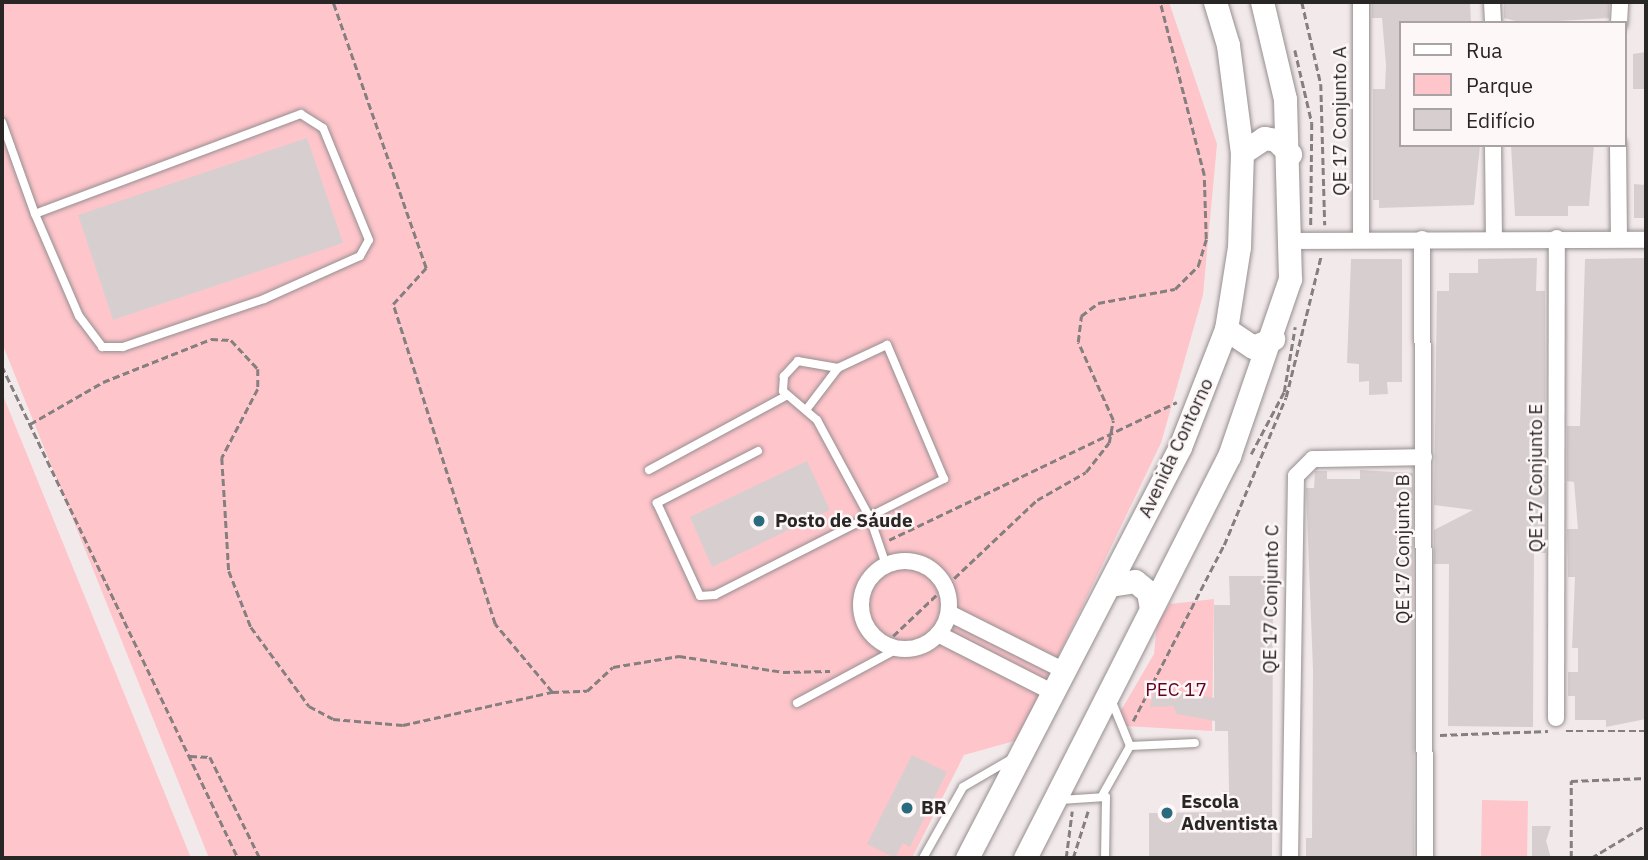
<!DOCTYPE html>
<meta charset="utf-8">
<style>
body{margin:0}
#map{position:relative;width:1648px;height:860px;overflow:hidden;background:#f2e9ea;font-family:"IBM Plex Sans",sans-serif}
div>[style]{position:absolute}
[style*='--x']{left:calc(var(--x)*1px);top:calc(var(--y)*1px);width:calc(var(--w)*1px);rotate:calc(var(--a)*1deg)}
.green>*{inset:0;background:#fec5cb}
.building>*{inset:0;background:#d7cfcf}
.path>*{height:2.5px;margin-top:-1.25px;transform-origin:0;background:repeating-linear-gradient(90deg,#857f7f 0 7px,transparent 0 10.5px)}
.roads{filter:drop-shadow(0 0 2px #968e8f) drop-shadow(0 0 2px #968e8f)}
.lane>*{height:8px;margin:-4px;padding:0 4px;transform-origin:4px;border-radius:4px;background:#fff}
.street>*{height:16px;margin:-8px;padding:0 8px;transform-origin:8px;border-radius:8px;background:#fff}
.street>.ring{margin:-8px;padding:0;box-sizing:content-box;background:none;border:16px solid #fff;border-radius:50%}
.secondary>*{height:23px;margin:-11.5px;padding:0 11.5px;transform-origin:11.5px;border-radius:11.5px;background:#fff}
.dots>*{width:19px;height:19px;translate:-50% -50%;box-sizing:border-box;border:4px solid #fef7f8;border-radius:50%}
span{translate:-50% -50%;white-space:nowrap;text-align:center;line-height:1.15;-webkit-text-stroke:5px #fef7f8;paint-order:stroke}
.street-label{font-size:19px;color:#292626}
.poi-label{font-size:19px;color:#292626;font-weight:700}
.left{translate:0 -50%;text-align:left}
.park-label{font-size:19px;color:#640022}
.frame{position:absolute;inset:0;border:4px solid #292626;pointer-events:none}
.legend{position:absolute;left:1399px;top:21px;width:228px;height:126px;box-sizing:border-box;background:#fef7f8;border:2px solid #a9a3a4;margin:0;padding:9px 12px;list-style:none;font-size:21px;color:#292626}
.legend li{display:flex;align-items:center;gap:14px;height:35px}
.legend b{width:35px;border:2px solid #a9a3a4}
</style>
<div id="map">
<div class="green">
<i style="clip-path:polygon(2px 2px,1169px 2px,1217px 144px,1203px 295px,1161px 443px,1018px 740px,964px 755px,912px 858px,209px 858px,2px 343px)"></i>
<i style="clip-path:polygon(2px 393px,191px 858px,2px 858px)"></i>
<i style="clip-path:polygon(1214px 599px,1212px 731px,1126px 726px,1120px 712px,1154px 654px,1157px 623px,1170px 604px)"></i>
<i style="clip-path:polygon(1482px 800px,1528px 801px,1527px 858px,1481px 858px)"></i>
</div>
<div class="building">
<i style="clip-path:polygon(1372px 2px,1470px 2px,1471px 23px,1401px 23px,1401px 145px,1480px 145px,1474px 205px,1379px 208px,1379px 200px,1373px 200px,1373px 89px,1385px 89px,1386px 65px,1382px 18px,1372px 18px)"></i>
<i style="clip-path:polygon(1504px 2px,1609px 2px,1609px 18px,1523px 23px,1504px 18px)"></i>
<i style="clip-path:polygon(1646px 52px,1646px 89px,1633px 89px,1633px 54px)"></i>
<i style="clip-path:polygon(307px 138px,343px 243px,113px 320px,78px 215px)"></i>
<i style="clip-path:polygon(1511px 145px,1594px 145px,1589px 206px,1568px 206px,1568px 216px,1515px 216px)"></i>
<i style="clip-path:polygon(1634px 184px,1646px 185px,1646px 218px,1634px 218px)"></i>
<i style="clip-path:polygon(1537px 258px,1536px 291px,1545px 291px,1546px 553px,1534px 553px,1533px 727px,1448px 726px,1449px 564px,1434px 564px,1434px 530px,1473px 510px,1434px 505px,1437px 291px,1449px 291px,1449px 273px,1478px 273px,1478px 259px)"></i>
<i style="clip-path:polygon(1646px 258px,1646px 719px,1606px 727px,1606px 720px,1575px 720px,1575px 696px,1568px 696px,1568px 672px,1578px 672px,1578px 648px,1572px 648px,1575px 577px,1568px 577px,1567px 529px,1578px 529px,1574px 482px,1567px 481px,1567px 426px,1580px 426px,1585px 259px)"></i>
<i style="clip-path:polygon(1351px 259px,1402px 259px,1402px 382px,1387px 382px,1388px 394px,1369px 395px,1369px 381px,1359px 382px,1359px 364px,1347px 363px)"></i>
<i style="clip-path:polygon(807px 461px,830px 510px,712px 567px,690px 517px)"></i>
<i style="clip-path:polygon(1360px 470px,1413px 473px,1414px 858px,1306px 858px,1306px 838px,1312px 838px,1313px 670px,1306px 488px,1314px 488px,1315px 471px,1327px 471px,1327px 479px,1360px 479px)"></i>
<i style="clip-path:polygon(1229px 576px,1264px 576px,1266px 606px,1273px 606px,1272px 858px,1149px 858px,1149px 813px,1222px 812px,1222px 791px,1229px 791px,1228px 731px,1215px 731px,1215px 721px,1177px 714px,1173px 706px,1150px 707px,1155px 688px,1214px 698px,1214px 605px,1230px 605px)"></i>
<i style="clip-path:polygon(912px 755px,947px 772px,910px 847px,903px 843px,895px 858px,867px 844px)"></i>
<i style="clip-path:polygon(1532px 826px,1551px 826px,1546px 841px,1551px 858px,1532px 858px)"></i>
</div>
<div class="path">
<i style="--x:1302;--y:2;--w:84;--a:77"></i>
<i style="--x:1321;--y:84;--w:141;--a:88.4"></i>
<i style="--x:1295;--y:50;--w:75;--a:76.9"></i>
<i style="--x:1312;--y:123;--w:104;--a:90.6"></i>
<i style="--x:2;--y:366;--w:546;--a:64.37"></i>
<i style="--x:30;--y:424;--w:84;--a:-29.9"></i>
<i style="--x:103;--y:382;--w:116;--a:-21.7"></i>
<i style="--x:211;--y:339;--w:20;--a:3"></i>
<i style="--x:231;--y:340;--w:40;--a:47"></i>
<i style="--x:258;--y:369;--w:20;--a:90"></i>
<i style="--x:258;--y:389;--w:78;--a:117.6"></i>
<i style="--x:222;--y:458;--w:113;--a:86.5"></i>
<i style="--x:229;--y:571;--w:60;--a:68.6"></i>
<i style="--x:251;--y:627;--w:98;--a:53.7"></i>
<i style="--x:309;--y:706;--w:27;--a:28"></i>
<i style="--x:333;--y:719;--w:70;--a:4.9"></i>
<i style="--x:403;--y:725;--w:153;--a:-12.5"></i>
<i style="--x:552;--y:692;--w:89;--a:-130"></i>
<i style="--x:495;--y:624;--w:336;--a:-107.7"></i>
<i style="--x:393;--y:304;--w:49;--a:-47.5"></i>
<i style="--x:426;--y:268;--w:282;--a:-109.3"></i>
<i style="--x:1251;--y:454;--w:70;--a:-62"></i>
<i style="--x:1284;--y:392;--w:66;--a:-80.4"></i>
<i style="--x:889;--y:540;--w:319;--a:-25.6"></i>
<i style="--x:893;--y:636;--w:198;--a:-43.4"></i>
<i style="--x:1037;--y:500;--w:56;--a:-29.7"></i>
<i style="--x:1086;--y:472;--w:37;--a:-52"></i>
<i style="--x:1109;--y:443;--w:23;--a:-80"></i>
<i style="--x:1113;--y:420;--w:85;--a:-114.2"></i>
<i style="--x:1078;--y:342;--w:26;--a:-83"></i>
<i style="--x:1081;--y:316;--w:21;--a:-37"></i>
<i style="--x:1098;--y:303;--w:78;--a:-10.3"></i>
<i style="--x:1175;--y:289;--w:33;--a:-45"></i>
<i style="--x:1198;--y:266;--w:28;--a:-73"></i>
<i style="--x:1206;--y:239;--w:64;--a:-91.8"></i>
<i style="--x:1204;--y:175;--w:179;--a:-104.3"></i>
<i style="--x:552;--y:692;--w:35;--a:-2"></i>
<i style="--x:587;--y:691;--w:35;--a:-43"></i>
<i style="--x:613;--y:667;--w:67;--a:-9.5"></i>
<i style="--x:679;--y:656;--w:105;--a:8.7"></i>
<i style="--x:783;--y:672;--w:47;--a:-1.2"></i>
<i style="--x:1133;--y:721;--w:198;--a:-62.7"></i>
<i style="--x:1224;--y:545;--w:160;--a:-67.3"></i>
<i style="--x:1286;--y:397;--w:145;--a:-76.1"></i>
<i style="--x:1566;--y:731;--w:80;--a:0"></i>
<i style="--x:1440;--y:735;--w:108;--a:-2.1"></i>
<i style="--x:190;--y:756;--w:20;--a:3"></i>
<i style="--x:210;--y:757;--w:113;--a:63.7"></i>
<i style="--x:1066;--y:858;--w:47;--a:-82.7"></i>
<i style="--x:1073;--y:858;--w:49;--a:-72.3"></i>
<i style="--x:1571;--y:858;--w:77;--a:-90"></i>
<i style="--x:1571;--y:781;--w:75;--a:-2.3"></i>
<i style="--x:1591;--y:858;--w:64;--a:-31"></i>
</div>
<div class="roads">
<div class="lane">
<i style="--x:2;--y:122;--w:98;--a:70.3"></i>
<i style="--x:35;--y:214;--w:111;--a:66.7"></i>
<i style="--x:79;--y:316;--w:39;--a:53"></i>
<i style="--x:102;--y:347;--w:21;--a:0"></i>
<i style="--x:123;--y:347;--w:149;--a:-18.8"></i>
<i style="--x:264;--y:299;--w:105;--a:-24.1"></i>
<i style="--x:360;--y:256;--w:18;--a:-61"></i>
<i style="--x:369;--y:240;--w:121;--a:-112.3"></i>
<i style="--x:323;--y:128;--w:26;--a:-148"></i>
<i style="--x:301;--y:114;--w:284;--a:159.4"></i>
<i style="--x:838;--y:368;--w:41;--a:-170.1"></i>
<i style="--x:798;--y:361;--w:21;--a:133"></i>
<i style="--x:784;--y:376;--w:15;--a:94"></i>
<i style="--x:783;--y:391;--w:45;--a:40.5"></i>
<i style="--x:817;--y:420;--w:111;--a:61.6"></i>
<i style="--x:870;--y:518;--w:50;--a:71.2"></i>
<i style="--x:758;--y:451;--w:114;--a:152.8"></i>
<i style="--x:657;--y:503;--w:102;--a:65.2"></i>
<i style="--x:700;--y:596;--w:15;--a:-4"></i>
<i style="--x:715;--y:595;--w:257;--a:-26.9"></i>
<i style="--x:944;--y:479;--w:146;--a:-113"></i>
<i style="--x:887;--y:345;--w:54;--a:154.9"></i>
<i style="--x:838;--y:368;--w:53;--a:127.3"></i>
<i style="--x:649;--y:470;--w:156;--a:-28.4"></i>
<i style="--x:1110;--y:697;--w:53;--a:67.8"></i>
<i style="--x:797;--y:703;--w:116;--a:-28.3"></i>
<i style="--x:1103;--y:794;--w:55;--a:-60.6"></i>
<i style="--x:1130;--y:746;--w:65;--a:-2.6"></i>
<i style="--x:1060;--y:800;--w:46;--a:-3.7"></i>
<i style="--x:1106;--y:797;--w:61;--a:90.9"></i>
<i style="--x:923;--y:858;--w:81;--a:-60.6"></i>
<i style="--x:963;--y:787;--w:58;--a:-30.1"></i>
</div>
<div class="street">
<i style="--x:1361;--y:2;--w:238;--a:90"></i>
<i style="--x:1492;--y:2;--w:21;--a:87"></i>
<i style="--x:1619;--y:23;--w:21;--a:-87"></i>
<i style="--x:1493;--y:145;--w:92;--a:89.4"></i>
<i style="--x:1618;--y:145;--w:94;--a:89.4"></i>
<i style="--x:1422;--y:239;--w:619;--a:89.72"></i>
<i style="--x:1293;--y:241;--w:353;--a:-0.2"></i>
<i class="ring" style="left:861px;top:561px;width:72px;height:72px"></i>
<i style="--x:949;--y:613;--w:132;--a:26.6"></i>
<i style="--x:938;--y:634;--w:132;--a:27"></i>
<i style="--x:1556;--y:718;--w:480;--a:-89.9"></i>
<i style="--x:1290;--y:858;--w:382;--a:-89.1"></i>
<i style="--x:1296;--y:476;--w:24;--a:-45"></i>
<i style="--x:1313;--y:459;--w:111;--a:-1"></i>
</div>
<div class="secondary">
<i style="--x:1242;--y:153;--w:27;--a:-34"></i>
<i style="--x:1264;--y:138;--w:12;--a:9"></i>
<i style="--x:1276;--y:140;--w:20;--a:45"></i>
<i style="--x:1226;--y:329;--w:32;--a:34"></i>
<i style="--x:1253;--y:347;--w:22;--a:-22"></i>
<i style="--x:1110;--y:585;--w:25;--a:-9"></i>
<i style="--x:1135;--y:581;--w:17;--a:40"></i>
<i style="--x:1148;--y:592;--w:17;--a:80"></i>
<i style="--x:967;--y:858;--w:463;--a:-62.6"></i>
<i style="--x:1180;--y:447;--w:127;--a:-68.7"></i>
<i style="--x:1226;--y:329;--w:83;--a:-81"></i>
<i style="--x:1239;--y:247;--w:94;--a:-88.2"></i>
<i style="--x:1242;--y:153;--w:109;--a:-97.4"></i>
<i style="--x:1228;--y:45;--w:45;--a:-106.8"></i>
<i style="--x:1025;--y:858;--w:451;--a:-63.1"></i>
<i style="--x:1229;--y:456;--w:187;--a:-71"></i>
<i style="--x:1290;--y:279;--w:180;--a:-91.6"></i>
<i style="--x:1285;--y:99;--w:100;--a:-103.3"></i>
</div>
</div>
<div class="dots">
<i style="left:759px;top:521px;background:#296a7e"></i>
<i style="left:907px;top:808px;background:#296a7e"></i>
<i style="left:1167px;top:813px;background:#296a7e"></i>
</div>
<div class="street-label">
<span style="left:1340px;top:121px;rotate:-90deg">QE 17 Conjunto A</span>
<span style="left:1176px;top:448px;rotate:-65deg">Avenida Contorno</span>
<span style="left:1536px;top:478px;rotate:-90deg">QE 17 Conjunto E</span>
<span style="left:1403px;top:549px;rotate:-90deg">QE 17 Conjunto B</span>
<span style="left:1271px;top:599px;rotate:-89deg">QE 17 Conjunto C</span>
</div>
<div class="poi-label">
<span class="left" style="left:775px;top:521px">Posto de Sáude</span>
<span class="left" style="left:1181px;top:813px">Escola<br>Adventista</span>
<span class="left" style="left:921px;top:808px">BR</span>
</div>
<div class="park-label">
<span style="left:1176px;top:690px">PEC 17</span>
</div>
<div class="frame"></div>
<ul class="legend">
<li><b style="height:9px;background:#fff"></b>Rua</li>
<li><b style="height:19px;background:#fec5cb"></b>Parque</li>
<li><b style="height:19px;background:#d7cfcf"></b>Edifício</li>
</ul>
</div>
